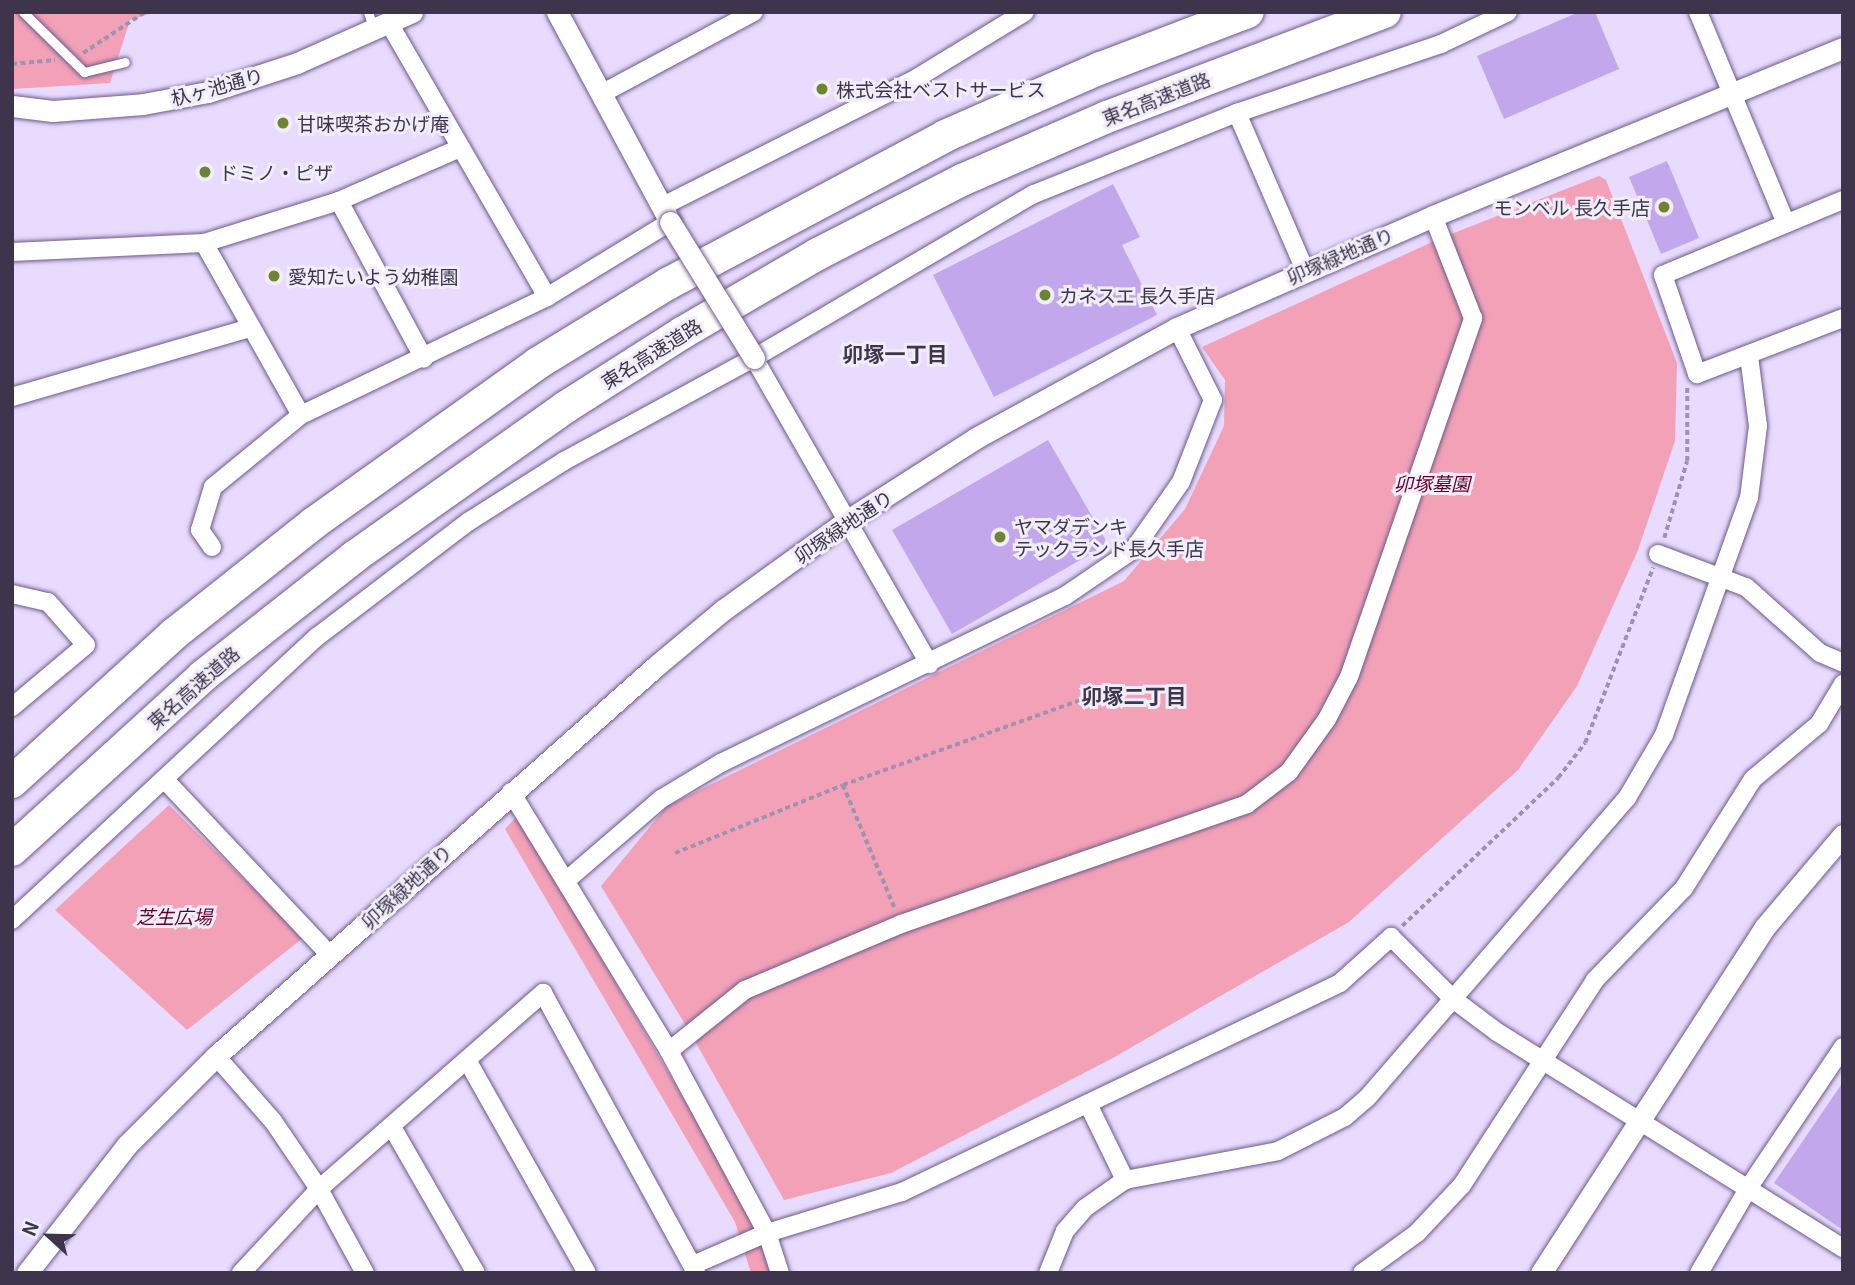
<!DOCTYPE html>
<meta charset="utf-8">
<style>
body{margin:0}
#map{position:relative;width:1855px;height:1285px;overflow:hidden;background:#e8dbfe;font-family:Georgia,"Noto Sans JP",serif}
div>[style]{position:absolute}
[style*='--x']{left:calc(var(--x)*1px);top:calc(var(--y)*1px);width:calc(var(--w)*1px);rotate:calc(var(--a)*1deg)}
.green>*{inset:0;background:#f2a1b7}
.building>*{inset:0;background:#c2a7ec}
.path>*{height:3.5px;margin-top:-1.75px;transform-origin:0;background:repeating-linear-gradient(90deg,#9d92b0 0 5px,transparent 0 8.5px)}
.roads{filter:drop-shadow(0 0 2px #6d598b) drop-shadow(0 0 2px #6d598b)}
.service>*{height:9px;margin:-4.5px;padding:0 4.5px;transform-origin:4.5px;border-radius:4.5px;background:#fff}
.minor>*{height:18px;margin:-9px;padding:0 9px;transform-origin:9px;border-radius:9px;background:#fff}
.tertiary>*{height:21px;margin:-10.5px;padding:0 10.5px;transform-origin:10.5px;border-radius:10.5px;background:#fff}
.motorway>*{height:32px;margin:-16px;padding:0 16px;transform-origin:16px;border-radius:16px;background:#fff}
.bridges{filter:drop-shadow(0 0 2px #6d598b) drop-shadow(0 0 2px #6d598b)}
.tertiary-bridge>*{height:21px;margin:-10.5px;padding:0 10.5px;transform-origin:10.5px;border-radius:10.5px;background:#fff}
.dots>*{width:19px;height:19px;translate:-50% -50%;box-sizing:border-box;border:4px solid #f1edf9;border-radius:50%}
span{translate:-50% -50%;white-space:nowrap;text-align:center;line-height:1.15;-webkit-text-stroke:6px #f1edf9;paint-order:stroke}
.street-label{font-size:19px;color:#3e354c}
.poi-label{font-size:19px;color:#3e354c}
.left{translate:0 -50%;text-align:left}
.right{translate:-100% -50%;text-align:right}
.park-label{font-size:19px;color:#62002d;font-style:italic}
.neighbourhood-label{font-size:21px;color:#3e354c;font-weight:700}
.frame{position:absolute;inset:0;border:14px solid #3e354c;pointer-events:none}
.north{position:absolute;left:14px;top:1201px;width:70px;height:70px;-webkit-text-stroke:5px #f1edf9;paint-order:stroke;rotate:292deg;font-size:19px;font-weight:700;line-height:28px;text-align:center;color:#3e354c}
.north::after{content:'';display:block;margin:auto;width:24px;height:32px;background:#3e354c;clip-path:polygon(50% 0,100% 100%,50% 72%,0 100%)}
</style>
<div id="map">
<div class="green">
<i style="clip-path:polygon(12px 12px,155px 12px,130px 20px,110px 83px,12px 89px)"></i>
<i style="clip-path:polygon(1599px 176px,1606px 180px,1677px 363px,1675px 441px,1638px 550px,1577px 686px,1518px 770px,1349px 922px,1111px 1059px,891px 1173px,784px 1200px,691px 1034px,601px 886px,667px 806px,1124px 581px,1185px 509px,1224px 426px,1225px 380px,1202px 347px,1441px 238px)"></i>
<i style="clip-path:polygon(169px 805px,303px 938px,187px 1030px,55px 910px)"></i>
<i style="clip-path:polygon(518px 815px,753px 1218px,773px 1273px,751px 1273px,735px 1222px,505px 829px)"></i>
</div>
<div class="building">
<i style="clip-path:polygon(1579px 12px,1595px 12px,1619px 69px,1504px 119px,1477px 56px)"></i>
<i style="clip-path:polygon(1667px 161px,1699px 238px,1661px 254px,1629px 177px)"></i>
<i style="clip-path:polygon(1113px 184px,1140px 237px,1122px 245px,1157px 315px,994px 397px,933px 275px)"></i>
<i style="clip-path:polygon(1048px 440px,1108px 544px,952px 634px,892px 530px)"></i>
<i style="clip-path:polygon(1843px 1082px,1843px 1230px,1774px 1183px)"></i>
</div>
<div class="path">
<i style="--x:83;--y:53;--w:74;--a:-33.5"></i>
<i style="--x:12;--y:64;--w:43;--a:-5.3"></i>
<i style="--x:1664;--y:538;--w:80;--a:-73.4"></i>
<i style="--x:1687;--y:461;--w:73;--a:-90"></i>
<i style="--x:843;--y:785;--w:134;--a:67.2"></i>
<i style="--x:675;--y:853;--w:181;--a:-22"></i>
<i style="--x:843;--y:785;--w:270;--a:-19.7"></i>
<i style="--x:1402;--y:926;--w:215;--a:-43.5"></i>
<i style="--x:1558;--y:778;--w:44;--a:-52.4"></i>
<i style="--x:1585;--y:743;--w:188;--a:-68.8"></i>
</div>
<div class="roads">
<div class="service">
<i style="--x:23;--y:12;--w:86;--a:44.5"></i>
<i style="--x:84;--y:72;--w:42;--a:-13.7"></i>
<i style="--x:368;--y:12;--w:18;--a:71"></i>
</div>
<div class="minor">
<i style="--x:1698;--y:12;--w:229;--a:67.4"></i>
<i style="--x:389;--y:23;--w:316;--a:60"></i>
<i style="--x:603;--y:93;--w:171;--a:-28.2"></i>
<i style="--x:1237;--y:113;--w:171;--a:66.6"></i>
<i style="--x:1843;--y:200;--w:195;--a:157.4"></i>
<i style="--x:1663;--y:275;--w:105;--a:71"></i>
<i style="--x:1697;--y:374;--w:156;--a:-21"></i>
<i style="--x:339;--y:201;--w:179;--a:61.7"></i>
<i style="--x:663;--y:206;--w:279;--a:-26.7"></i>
<i style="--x:912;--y:81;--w:132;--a:-31.4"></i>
<i style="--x:204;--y:243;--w:197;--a:60.6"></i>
<i style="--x:12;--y:252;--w:192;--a:-2.7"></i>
<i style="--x:204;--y:243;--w:141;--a:-17.3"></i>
<i style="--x:339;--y:201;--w:130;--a:-23.6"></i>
<i style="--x:754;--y:358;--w:353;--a:60.2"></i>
<i style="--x:12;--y:397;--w:248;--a:-16.2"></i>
<i style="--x:212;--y:547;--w:21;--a:-125"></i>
<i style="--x:200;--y:530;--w:45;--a:-73.2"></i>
<i style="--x:213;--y:487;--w:114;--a:-39.3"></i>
<i style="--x:301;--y:415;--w:273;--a:-25.6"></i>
<i style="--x:547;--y:297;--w:144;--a:-31.4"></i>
<i style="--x:1658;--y:554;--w:94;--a:20.6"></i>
<i style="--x:1746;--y:587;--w:99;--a:41.7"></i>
<i style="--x:1820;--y:653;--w:25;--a:23"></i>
<i style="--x:12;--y:594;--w:37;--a:13"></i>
<i style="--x:48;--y:602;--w:57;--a:48.5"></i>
<i style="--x:86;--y:645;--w:97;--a:140"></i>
<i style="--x:165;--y:780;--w:241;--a:46.7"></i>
<i style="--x:511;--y:792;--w:303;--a:58.6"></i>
<i style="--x:669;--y:1051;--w:207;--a:61.7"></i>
<i style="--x:767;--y:1233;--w:42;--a:72"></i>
<i style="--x:568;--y:879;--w:123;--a:-40.7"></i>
<i style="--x:661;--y:799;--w:70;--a:-31"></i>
<i style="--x:721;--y:763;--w:382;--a:-25.9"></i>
<i style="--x:1065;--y:596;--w:83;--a:-34.3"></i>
<i style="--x:1134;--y:549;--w:82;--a:-55"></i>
<i style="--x:1181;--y:482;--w:88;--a:-68.7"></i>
<i style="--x:1213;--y:400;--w:80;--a:-116.6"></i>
<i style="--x:12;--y:920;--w:416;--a:-42.9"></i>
<i style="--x:317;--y:637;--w:190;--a:-37.3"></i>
<i style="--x:468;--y:522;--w:114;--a:-32.4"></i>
<i style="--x:564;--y:461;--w:216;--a:-28.5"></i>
<i style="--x:754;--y:358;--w:324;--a:-30.4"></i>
<i style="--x:1034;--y:194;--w:219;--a:-21.8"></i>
<i style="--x:1237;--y:113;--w:215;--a:-18.7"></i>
<i style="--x:1441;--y:44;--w:74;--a:-25.5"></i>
<i style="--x:669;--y:1051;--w:97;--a:-38.8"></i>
<i style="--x:745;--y:990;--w:169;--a:-22.9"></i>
<i style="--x:901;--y:924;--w:366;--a:-19.1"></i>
<i style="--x:1247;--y:804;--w:53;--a:-37.3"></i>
<i style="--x:1289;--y:772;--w:65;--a:-54.4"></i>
<i style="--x:1327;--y:719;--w:47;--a:-62.4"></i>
<i style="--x:1349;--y:677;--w:380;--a:-70.9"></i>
<i style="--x:1473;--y:318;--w:110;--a:-111.4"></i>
<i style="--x:216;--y:1056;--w:86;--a:48.8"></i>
<i style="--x:273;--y:1121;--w:82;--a:55.9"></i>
<i style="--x:319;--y:1189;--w:96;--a:61.3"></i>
<i style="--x:467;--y:1060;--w:244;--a:60.6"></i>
<i style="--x:1088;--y:1104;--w:85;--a:64"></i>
<i style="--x:392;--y:1127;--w:168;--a:60.1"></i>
<i style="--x:693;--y:1265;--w:81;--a:-23.4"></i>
<i style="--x:767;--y:1233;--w:141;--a:-16.9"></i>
<i style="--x:902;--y:1192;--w:485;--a:-25.5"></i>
<i style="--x:1340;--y:983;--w:69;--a:-42"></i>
<i style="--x:1391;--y:937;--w:88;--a:45"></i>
<i style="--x:1453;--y:999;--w:55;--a:36.9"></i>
<i style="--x:1497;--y:1032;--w:408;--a:32"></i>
<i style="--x:241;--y:1273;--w:115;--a:-47.1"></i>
<i style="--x:319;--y:1189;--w:298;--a:-41.2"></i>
<i style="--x:543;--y:993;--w:319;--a:61.3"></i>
<i style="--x:1048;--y:1273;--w:45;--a:-68"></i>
<i style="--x:1065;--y:1231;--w:30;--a:-49"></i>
<i style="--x:1085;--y:1208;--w:49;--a:-35"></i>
<i style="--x:1125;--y:1180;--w:156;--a:-10.7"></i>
<i style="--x:1278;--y:1151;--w:75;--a:-26.9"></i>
<i style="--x:1345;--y:1117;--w:29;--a:-41"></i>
<i style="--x:1367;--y:1098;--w:397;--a:-49.1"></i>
<i style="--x:1627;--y:798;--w:73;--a:-59.6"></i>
<i style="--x:1664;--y:735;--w:252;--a:-70.3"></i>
<i style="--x:1749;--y:498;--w:73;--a:-82.9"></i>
<i style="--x:1758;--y:426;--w:71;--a:-97.3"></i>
<i style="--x:1362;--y:1273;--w:68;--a:-36"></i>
<i style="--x:1417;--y:1233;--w:66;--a:-46.8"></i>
<i style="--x:1462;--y:1185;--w:244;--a:-57"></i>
<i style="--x:1595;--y:980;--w:128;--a:-45.9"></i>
<i style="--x:1684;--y:888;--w:129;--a:-57.7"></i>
<i style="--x:1753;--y:779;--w:86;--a:-39.8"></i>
<i style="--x:1819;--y:724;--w:47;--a:-59"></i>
<i style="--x:1699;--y:1273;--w:99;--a:-59.8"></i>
<i style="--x:1749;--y:1187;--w:169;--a:-56.1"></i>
</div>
<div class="tertiary">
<i style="--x:557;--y:12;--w:238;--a:61.7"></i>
<i style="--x:12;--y:106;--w:41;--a:7"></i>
<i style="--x:53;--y:111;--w:90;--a:-4.4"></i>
<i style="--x:143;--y:104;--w:66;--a:-10.5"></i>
<i style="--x:208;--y:92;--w:94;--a:-18"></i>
<i style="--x:297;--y:63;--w:126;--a:-23.9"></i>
<i style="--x:27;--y:1273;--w:162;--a:-52"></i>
<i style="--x:127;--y:1145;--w:126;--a:-45"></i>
<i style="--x:216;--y:1056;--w:588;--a:-41.55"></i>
<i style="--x:656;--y:666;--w:87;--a:-39.9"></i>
<i style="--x:723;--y:610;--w:154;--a:-35.8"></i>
<i style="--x:848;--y:520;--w:152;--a:-32.6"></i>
<i style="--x:976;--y:438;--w:229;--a:-28.7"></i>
<i style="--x:1177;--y:328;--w:279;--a:-23.6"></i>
<i style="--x:1433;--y:216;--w:443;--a:-22.3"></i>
<i style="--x:1541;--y:1273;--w:411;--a:-57.1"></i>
<i style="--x:1764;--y:928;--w:122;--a:-49.7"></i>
</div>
<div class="motorway">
<i style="--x:12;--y:782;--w:219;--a:-42.4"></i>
<i style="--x:174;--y:634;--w:179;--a:-38.4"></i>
<i style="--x:314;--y:523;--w:275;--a:-35.5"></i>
<i style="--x:538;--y:363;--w:153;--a:-31.4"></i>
<i style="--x:669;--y:283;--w:313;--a:-28"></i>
<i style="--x:945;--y:136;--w:170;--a:-23.6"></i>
<i style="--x:1101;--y:68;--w:157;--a:-20.9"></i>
<i style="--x:12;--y:850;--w:258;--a:-42.3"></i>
<i style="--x:203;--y:676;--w:192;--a:-38.2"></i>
<i style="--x:354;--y:557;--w:260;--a:-35.3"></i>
<i style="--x:566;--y:407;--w:138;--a:-32.5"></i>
<i style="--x:682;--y:333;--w:157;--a:-30.2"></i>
<i style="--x:818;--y:254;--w:162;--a:-27.2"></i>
<i style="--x:962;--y:180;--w:158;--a:-23.5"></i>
<i style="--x:1107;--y:117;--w:297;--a:-20.7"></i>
</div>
</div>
<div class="bridges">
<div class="tertiary-bridge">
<i style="--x:670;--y:222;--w:160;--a:58.3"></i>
</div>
</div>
<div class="dots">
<i style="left:822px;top:89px;background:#6e8333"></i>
<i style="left:283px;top:123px;background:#6e8333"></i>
<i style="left:205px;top:172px;background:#6e8333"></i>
<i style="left:1664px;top:207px;background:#6e8333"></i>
<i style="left:274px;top:276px;background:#6e8333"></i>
<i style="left:1045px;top:295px;background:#6e8333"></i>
<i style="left:1000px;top:537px;background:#6e8333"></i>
</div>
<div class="street-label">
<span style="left:217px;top:86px;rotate:-15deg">杁ヶ池通り</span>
<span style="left:1156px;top:98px;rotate:-21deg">東名高速道路</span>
<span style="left:1340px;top:255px;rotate:-23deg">卯塚緑地通り</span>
<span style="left:651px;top:353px;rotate:-32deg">東名高速道路</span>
<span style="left:843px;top:526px;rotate:-34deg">卯塚緑地通り</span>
<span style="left:193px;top:687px;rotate:-41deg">東名高速道路</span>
<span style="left:406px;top:886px;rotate:-42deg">卯塚緑地通り</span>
</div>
<div class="poi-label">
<span class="left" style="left:836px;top:89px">株式会社ベストサービス</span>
<span class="left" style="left:297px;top:123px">甘味喫茶おかげ庵</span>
<span class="left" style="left:219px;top:172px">ドミノ・ピザ</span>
<span class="right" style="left:1650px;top:207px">モンベル 長久手店</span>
<span class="left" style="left:288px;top:276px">愛知たいよう幼稚園</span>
<span class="left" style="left:1059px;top:295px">カネスエ 長久手店</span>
<span class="left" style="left:1014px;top:537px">ヤマダデンキ<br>テックランド長久手店</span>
</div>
<div class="park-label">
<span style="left:1432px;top:483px">卯塚墓園</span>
<span style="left:174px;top:916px">芝生広場</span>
</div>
<div class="neighbourhood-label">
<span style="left:895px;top:353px">卯塚一丁目</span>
<span style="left:1134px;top:695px">卯塚二丁目</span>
</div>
<div class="frame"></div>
<div class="north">N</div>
</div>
